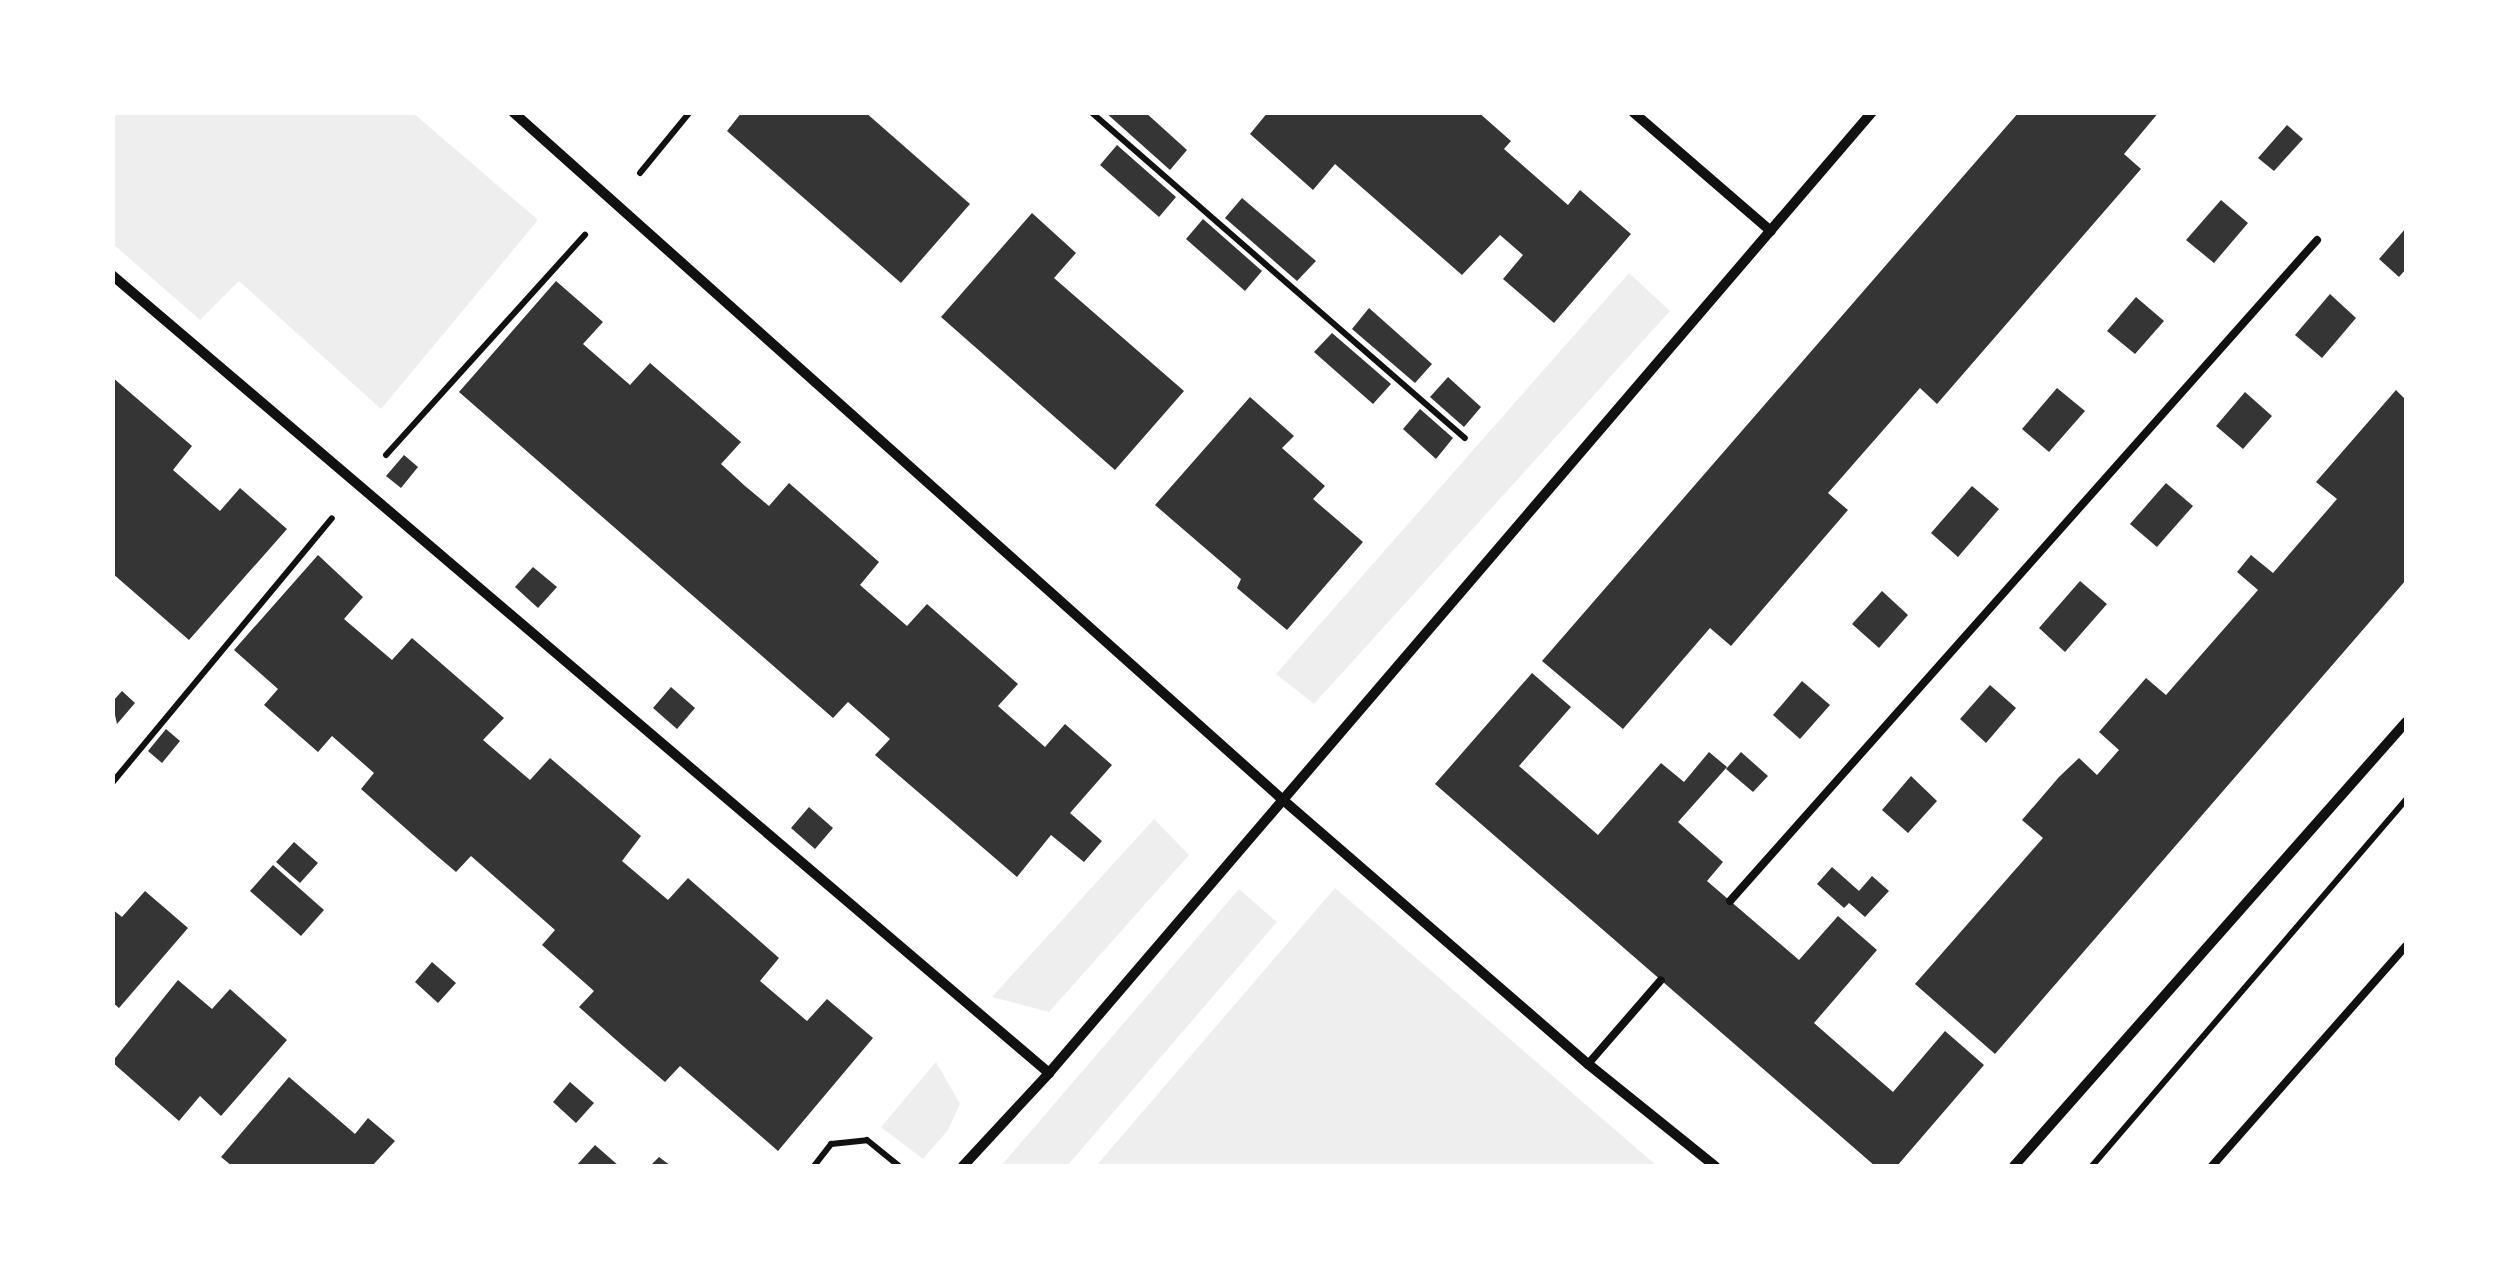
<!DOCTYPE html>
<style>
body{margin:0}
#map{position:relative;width:2519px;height:1279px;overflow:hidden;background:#fff;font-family:"Work Sans",sans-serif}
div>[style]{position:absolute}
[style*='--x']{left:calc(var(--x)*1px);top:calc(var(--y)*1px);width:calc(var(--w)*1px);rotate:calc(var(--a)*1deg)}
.green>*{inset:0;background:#eee}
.building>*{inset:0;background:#353535}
.path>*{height:6px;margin:-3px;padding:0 3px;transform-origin:3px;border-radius:3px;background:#111}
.service>*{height:8px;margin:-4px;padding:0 4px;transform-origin:4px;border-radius:4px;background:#111}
.minor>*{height:10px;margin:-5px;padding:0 5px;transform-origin:5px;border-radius:5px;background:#111}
span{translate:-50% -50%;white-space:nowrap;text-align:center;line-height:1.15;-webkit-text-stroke:10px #fff;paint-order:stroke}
.frame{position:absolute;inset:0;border:115px solid #fff;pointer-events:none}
</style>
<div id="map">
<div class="green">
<i style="clip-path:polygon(113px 112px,413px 113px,538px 220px,381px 409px,239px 281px,200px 320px,113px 244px)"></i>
<i style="clip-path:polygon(1629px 273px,1670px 311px,1314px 704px,1276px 674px)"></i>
<i style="clip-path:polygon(1154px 819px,1189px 855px,1049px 1012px,992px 997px)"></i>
<i style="clip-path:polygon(1335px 888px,1657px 1166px,1096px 1166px)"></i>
<i style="clip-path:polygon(1239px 889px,1277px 922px,1067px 1166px,1001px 1166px)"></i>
<i style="clip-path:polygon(936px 1062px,960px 1104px,948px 1130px,923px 1159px,881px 1127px)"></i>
</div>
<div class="building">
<i style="clip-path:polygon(742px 112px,865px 112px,970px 204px,901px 283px,727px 131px)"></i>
<i style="clip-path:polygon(1105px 112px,1145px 112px,1187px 150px,1170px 170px)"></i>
<i style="clip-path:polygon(1268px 112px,1478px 112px,1511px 141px,1504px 149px,1568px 205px,1580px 190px,1631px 234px,1554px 323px,1503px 279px,1523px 255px,1500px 235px,1462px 275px,1335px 164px,1313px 190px,1250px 134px)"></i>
<i style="clip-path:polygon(2019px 112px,2159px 112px,2124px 154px,2141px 169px,1937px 404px,1920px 388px,1828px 493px,1848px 510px,1731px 646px,1710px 628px,1623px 729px,1542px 661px)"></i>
<i style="clip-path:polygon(2287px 125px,2303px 139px,2274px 171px,2258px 158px)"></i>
<i style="clip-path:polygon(1117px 145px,1176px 197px,1159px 217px,1100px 165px)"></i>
<i style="clip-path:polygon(1242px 198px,1316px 261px,1297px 281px,1225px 218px)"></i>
<i style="clip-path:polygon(2221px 200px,2248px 223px,2214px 263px,2186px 240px)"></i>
<i style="clip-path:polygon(1032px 213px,1076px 253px,1054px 278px,1184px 391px,1115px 470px,941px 317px)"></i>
<i style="clip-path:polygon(1203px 219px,1262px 271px,1245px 291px,1186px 239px)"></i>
<i style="clip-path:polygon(2406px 228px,2406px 269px,2399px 277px,2379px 259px)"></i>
<i style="clip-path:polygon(556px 281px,603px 322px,583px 344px,607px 365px,630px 385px,650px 363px,741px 442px,721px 464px,745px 486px,769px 506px,789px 483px,879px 562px,860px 585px,884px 606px,907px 626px,927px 604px,1018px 684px,998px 706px,1045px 747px,1065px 724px,1112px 765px,1070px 813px,1102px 841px,1084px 862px,1051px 835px,1017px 877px,875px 755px,890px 739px,848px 702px,833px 718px,459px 392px)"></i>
<i style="clip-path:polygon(2330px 294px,2356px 318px,2322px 358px,2295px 335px)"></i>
<i style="clip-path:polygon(2136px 297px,2164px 321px,2135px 354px,2107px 331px)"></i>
<i style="clip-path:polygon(1369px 308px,1432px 364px,1415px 383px,1352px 329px)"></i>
<i style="clip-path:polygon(1332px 333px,1391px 384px,1373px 404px,1314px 352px)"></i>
<i style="clip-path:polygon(112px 377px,192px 446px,173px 470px,220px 511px,240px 488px,287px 529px,189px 640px,112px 573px)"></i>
<i style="clip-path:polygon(1448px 377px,1481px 407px,1464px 427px,1430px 397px)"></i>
<i style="clip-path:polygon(2057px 388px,2085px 411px,2049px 452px,2022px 429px)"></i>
<i style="clip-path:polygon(2396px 390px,2406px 400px,2406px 580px,1995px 1054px,1915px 984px,2043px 838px,2022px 820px,2059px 777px,2079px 758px,2097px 775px,2119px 750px,2099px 732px,2146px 678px,2166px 695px,2258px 590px,2237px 572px,2251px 555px,2273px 573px,2337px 499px,2316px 482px)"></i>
<i style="clip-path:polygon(2245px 392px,2272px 416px,2243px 449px,2216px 426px)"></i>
<i style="clip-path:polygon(1250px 397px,1294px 436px,1282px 448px,1325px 486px,1313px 499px,1363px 542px,1287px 630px,1237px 588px,1241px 579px,1155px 505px)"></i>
<i style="clip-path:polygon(1420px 409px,1453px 438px,1436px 459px,1403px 429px)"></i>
<i style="clip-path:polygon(404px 455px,418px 467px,401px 488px,386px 476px)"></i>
<i style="clip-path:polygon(2166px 483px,2193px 506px,2157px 547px,2130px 524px)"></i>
<i style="clip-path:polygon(1972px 486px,1999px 509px,1958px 557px,1931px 533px)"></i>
<i style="clip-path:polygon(318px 555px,363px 597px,344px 619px,392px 660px,412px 638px,504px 718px,483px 740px,530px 780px,550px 758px,641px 836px,622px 861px,668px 900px,688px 878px,779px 958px,760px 981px,807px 1021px,827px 999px,873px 1038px,778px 1151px,680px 1066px,665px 1082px,623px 1046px,579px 1007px,594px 991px,542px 945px,555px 930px,471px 856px,456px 872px,429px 849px,361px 789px,374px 773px,332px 736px,318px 752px,264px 705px,278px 689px,234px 650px)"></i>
<i style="clip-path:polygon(533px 567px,557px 587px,538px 608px,515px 587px)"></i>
<i style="clip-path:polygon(2080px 581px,2107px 604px,2065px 652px,2039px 628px)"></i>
<i style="clip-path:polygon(1882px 591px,1908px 615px,1879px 648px,1852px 624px)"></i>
<i style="clip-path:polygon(1532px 673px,1571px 707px,1519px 766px,1598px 835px,1661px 763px,1684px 782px,1709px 752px,1727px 767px,1678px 822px,1723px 862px,1707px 881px,1799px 960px,1838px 916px,1877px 950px,1814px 1023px,1854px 1058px,1893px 1092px,1945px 1031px,1984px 1065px,1897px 1166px,1875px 1166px,1435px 784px)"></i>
<i style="clip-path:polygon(1802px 681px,1830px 705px,1800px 739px,1773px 715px)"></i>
<i style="clip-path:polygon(1990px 685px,2016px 708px,1986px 743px,1960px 719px)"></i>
<i style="clip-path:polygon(671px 687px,695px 708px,677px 729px,653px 708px)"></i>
<i style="clip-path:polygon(122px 691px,135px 703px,117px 724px,112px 702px)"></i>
<i style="clip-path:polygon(166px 729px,180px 741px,162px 763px,148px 751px)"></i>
<i style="clip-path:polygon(1741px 752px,1768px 776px,1753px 792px,1726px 769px)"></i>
<i style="clip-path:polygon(1911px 776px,1937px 801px,1908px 833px,1882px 810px)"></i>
<i style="clip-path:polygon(809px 807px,833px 828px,815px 849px,791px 828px)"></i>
<i style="clip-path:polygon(294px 842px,318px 863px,300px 883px,276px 862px)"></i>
<i style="clip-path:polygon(273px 865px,324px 910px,301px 936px,250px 891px)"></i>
<i style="clip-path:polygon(1832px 867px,1859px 891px,1872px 876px,1889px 891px,1865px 917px,1849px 903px,1844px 908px,1817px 884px)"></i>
<i style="clip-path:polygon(145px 891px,188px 928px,119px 1008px,112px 1002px,112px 909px,122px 917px)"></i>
<i style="clip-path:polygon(432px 962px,456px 983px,438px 1003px,415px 982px)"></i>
<i style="clip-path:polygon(178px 980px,212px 1009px,230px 989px,287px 1040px,221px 1116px,200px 1096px,179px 1121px,112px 1062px)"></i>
<i style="clip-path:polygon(289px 1077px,355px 1134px,368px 1118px,395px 1141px,372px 1166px,232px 1166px,221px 1157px)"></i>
<i style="clip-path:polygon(570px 1082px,594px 1103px,576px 1123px,553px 1102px)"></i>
<i style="clip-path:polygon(595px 1145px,619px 1166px,576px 1166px)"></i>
<i style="clip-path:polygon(659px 1157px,671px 1166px,650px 1166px)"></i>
</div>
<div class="path">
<i style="--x:1091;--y:112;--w:496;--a:41.1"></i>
<i style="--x:640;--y:173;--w:79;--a:-50.7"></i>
<i style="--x:386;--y:455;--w:297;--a:-47.9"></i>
<i style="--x:112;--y:783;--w:344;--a:-50.3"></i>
<i style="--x:814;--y:1166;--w:28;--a:-52"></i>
<i style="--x:831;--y:1144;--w:36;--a:-6"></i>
<i style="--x:867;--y:1140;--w:41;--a:39.1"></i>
<i style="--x:2092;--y:1166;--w:482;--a:-49.4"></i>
</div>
<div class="service">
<i style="--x:1730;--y:901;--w:884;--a:-48.39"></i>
<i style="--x:1588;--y:1064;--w:111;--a:-49"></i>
<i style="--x:2212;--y:1166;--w:293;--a:-48.6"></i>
</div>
<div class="minor">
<i style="--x:513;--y:112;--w:1031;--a:41.78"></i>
<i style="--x:1282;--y:799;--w:405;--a:40.9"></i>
<i style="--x:1588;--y:1064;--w:163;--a:38.8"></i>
<i style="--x:1633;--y:112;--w:182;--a:40.8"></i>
<i style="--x:112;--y:275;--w:1231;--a:40.42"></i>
<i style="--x:963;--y:1166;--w:127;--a:-47.2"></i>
<i style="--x:1049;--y:1073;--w:1265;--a:-49.42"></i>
<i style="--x:2014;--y:1166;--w:592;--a:-48.56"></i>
</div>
<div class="frame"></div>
</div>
